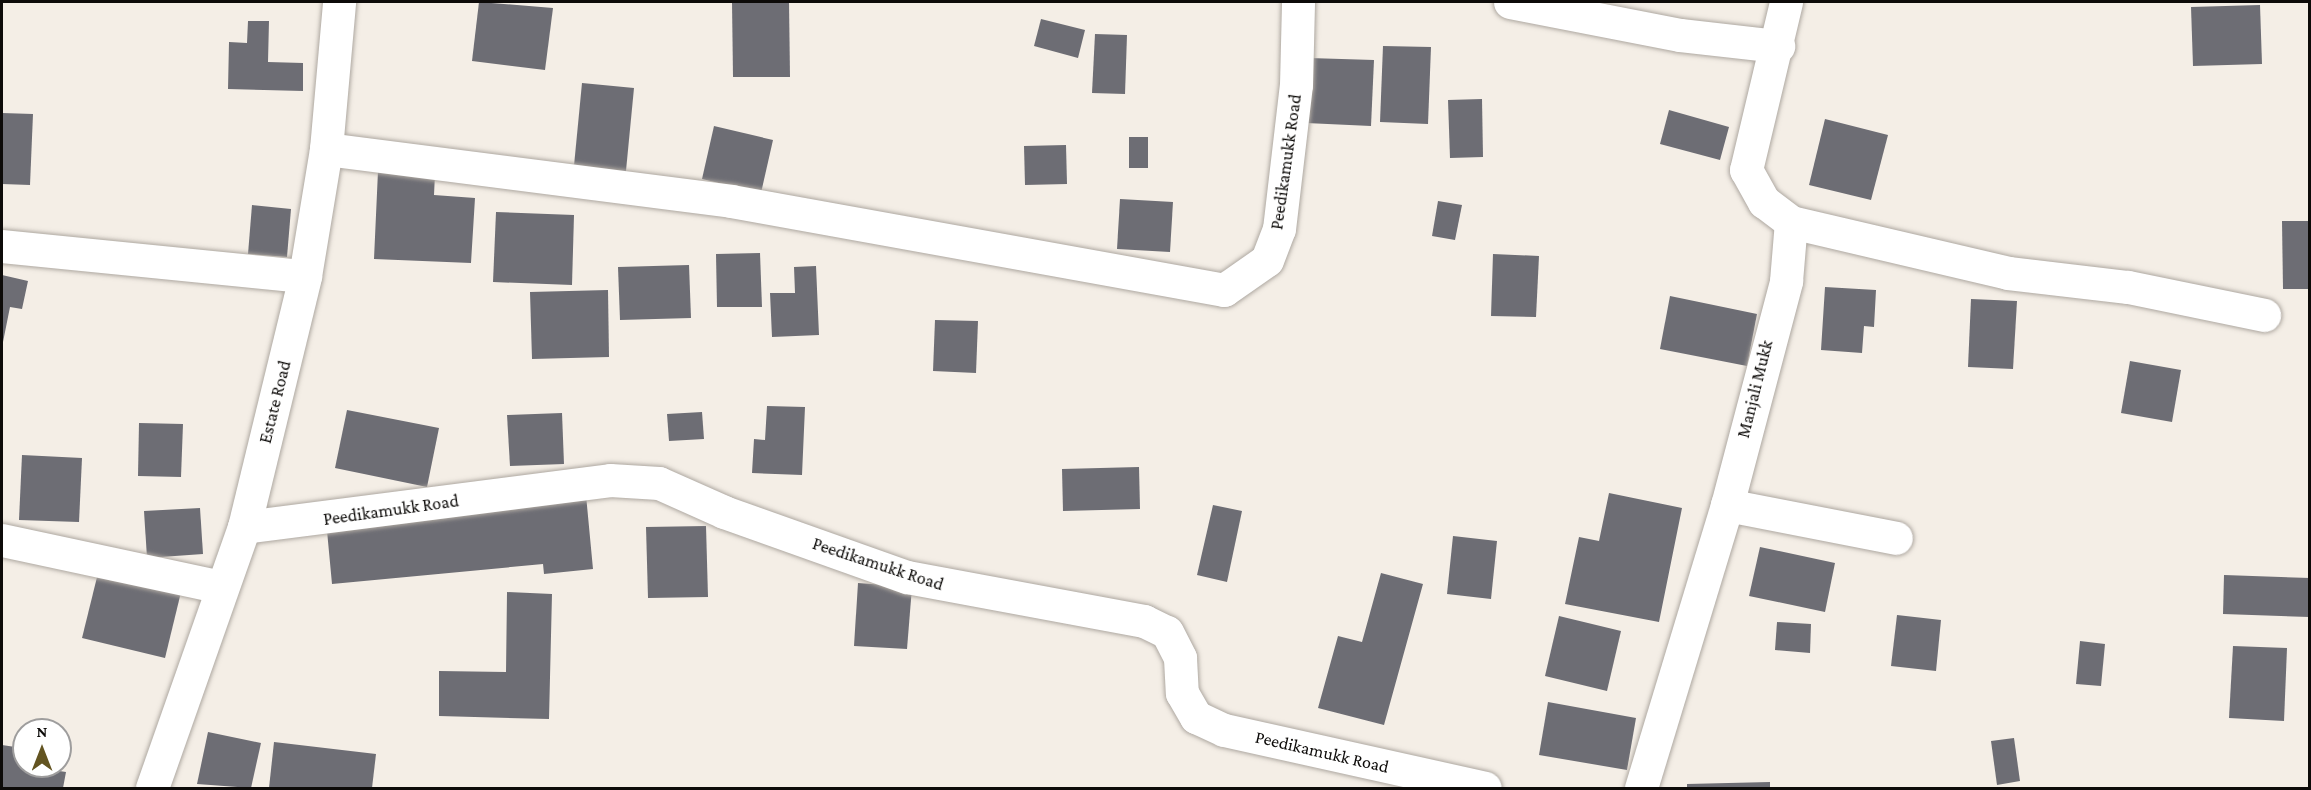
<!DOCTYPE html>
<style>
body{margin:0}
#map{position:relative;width:2311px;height:790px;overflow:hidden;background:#f4eee6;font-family:"Crimson Pro",serif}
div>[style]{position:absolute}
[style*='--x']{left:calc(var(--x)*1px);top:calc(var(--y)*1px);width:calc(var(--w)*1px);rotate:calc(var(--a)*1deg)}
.building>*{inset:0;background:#6d6d74}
.roads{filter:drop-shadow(0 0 2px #aea8a1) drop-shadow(0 0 2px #aea8a1)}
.minor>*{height:33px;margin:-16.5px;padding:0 16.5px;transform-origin:16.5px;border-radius:16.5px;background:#fff}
.tertiary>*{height:33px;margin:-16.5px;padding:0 16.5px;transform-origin:16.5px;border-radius:16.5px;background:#fff}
span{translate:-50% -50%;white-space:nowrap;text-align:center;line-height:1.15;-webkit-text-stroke:4.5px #fff;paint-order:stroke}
.street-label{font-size:18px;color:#0d0b09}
.frame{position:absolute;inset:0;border:3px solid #0d0b09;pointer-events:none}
.north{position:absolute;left:12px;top:718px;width:60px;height:60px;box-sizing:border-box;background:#fff;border:2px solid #9e9d9d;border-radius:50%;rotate:0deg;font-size:16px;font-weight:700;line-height:24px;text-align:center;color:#0d0b09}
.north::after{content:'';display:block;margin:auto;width:21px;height:27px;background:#635421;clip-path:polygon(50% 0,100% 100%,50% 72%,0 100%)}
</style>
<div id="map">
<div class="building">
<i style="clip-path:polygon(479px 2px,553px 8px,545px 70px,472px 61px)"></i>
<i style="clip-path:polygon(732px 2px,789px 2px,790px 77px,733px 77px)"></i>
<i style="clip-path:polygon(2260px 5px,2262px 64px,2193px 66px,2191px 7px)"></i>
<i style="clip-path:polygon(1041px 19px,1085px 30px,1078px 58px,1034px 46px)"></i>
<i style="clip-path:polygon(248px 21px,269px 21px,268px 62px,303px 63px,303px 91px,228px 89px,229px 42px,247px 43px)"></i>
<i style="clip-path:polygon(1095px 34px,1127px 35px,1125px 94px,1092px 93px)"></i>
<i style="clip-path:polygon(1383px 46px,1431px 47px,1428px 124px,1380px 122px)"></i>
<i style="clip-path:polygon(1309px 58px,1374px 60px,1371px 126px,1306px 123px)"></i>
<i style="clip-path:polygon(582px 83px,634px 88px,625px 181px,573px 176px)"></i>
<i style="clip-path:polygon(1482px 99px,1483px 157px,1450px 158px,1448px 100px)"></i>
<i style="clip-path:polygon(1669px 110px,1729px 127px,1720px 160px,1660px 144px)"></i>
<i style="clip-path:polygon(2px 113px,33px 114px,30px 185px,2px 184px)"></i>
<i style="clip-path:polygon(1825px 119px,1888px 135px,1871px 200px,1809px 185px)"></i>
<i style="clip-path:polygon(714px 126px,773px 140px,761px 193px,702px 179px)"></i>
<i style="clip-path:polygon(1129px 137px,1148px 137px,1148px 168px,1129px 168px)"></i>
<i style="clip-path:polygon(1066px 145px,1067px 184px,1025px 185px,1024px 146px)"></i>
<i style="clip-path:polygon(378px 171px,435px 174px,434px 195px,475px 198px,471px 263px,374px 259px)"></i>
<i style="clip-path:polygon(1120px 199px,1173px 202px,1170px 252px,1117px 249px)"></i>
<i style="clip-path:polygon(1438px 201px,1462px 205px,1455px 240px,1432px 236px)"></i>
<i style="clip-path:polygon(252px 205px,291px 209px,287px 257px,248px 254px)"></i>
<i style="clip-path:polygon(496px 212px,574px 215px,572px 285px,493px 282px)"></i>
<i style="clip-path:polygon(2282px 221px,2310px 221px,2310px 289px,2283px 289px)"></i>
<i style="clip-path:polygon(760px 253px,762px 307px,717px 307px,716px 254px)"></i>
<i style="clip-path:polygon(1493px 254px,1539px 256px,1536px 317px,1491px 316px)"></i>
<i style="clip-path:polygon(689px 265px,691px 318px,620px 320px,618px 267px)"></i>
<i style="clip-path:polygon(816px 266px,819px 335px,772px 337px,770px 293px,795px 293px,794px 267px)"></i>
<i style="clip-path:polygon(2px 275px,28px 281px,22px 309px,10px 307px,3px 342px)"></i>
<i style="clip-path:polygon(1825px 287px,1876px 290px,1874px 327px,1864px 326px,1862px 353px,1821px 350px)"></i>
<i style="clip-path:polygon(608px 290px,609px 357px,532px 359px,530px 292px)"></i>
<i style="clip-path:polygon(1670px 296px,1757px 314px,1747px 366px,1660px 349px)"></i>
<i style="clip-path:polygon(1971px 299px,2017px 301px,2013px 369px,1968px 367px)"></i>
<i style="clip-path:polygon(935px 320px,978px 321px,976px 373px,933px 371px)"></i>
<i style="clip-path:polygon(2130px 361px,2181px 370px,2172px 422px,2121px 413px)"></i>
<i style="clip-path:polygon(767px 406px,805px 407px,802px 475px,752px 473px,754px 439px,765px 440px)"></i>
<i style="clip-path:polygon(347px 410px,439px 428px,427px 487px,335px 468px)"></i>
<i style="clip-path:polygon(702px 412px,704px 439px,669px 441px,667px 414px)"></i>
<i style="clip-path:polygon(562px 413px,564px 464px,510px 466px,507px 415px)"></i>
<i style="clip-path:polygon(139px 423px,183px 424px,181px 477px,138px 476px)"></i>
<i style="clip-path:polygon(22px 455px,82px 458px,79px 522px,19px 520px)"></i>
<i style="clip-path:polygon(1139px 467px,1140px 509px,1063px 511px,1062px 469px)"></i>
<i style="clip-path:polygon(1609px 493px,1682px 508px,1659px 622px,1565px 604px,1579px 537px,1599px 541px)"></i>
<i style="clip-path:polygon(586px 495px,593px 569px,544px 574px,543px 564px,332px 584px,326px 520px)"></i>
<i style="clip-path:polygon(1213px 505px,1242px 511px,1227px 582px,1197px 575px)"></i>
<i style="clip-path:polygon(200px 508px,203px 554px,147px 558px,144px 511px)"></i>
<i style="clip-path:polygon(706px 526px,708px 597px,648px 598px,646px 527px)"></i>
<i style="clip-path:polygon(1453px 536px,1497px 541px,1491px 599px,1447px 594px)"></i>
<i style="clip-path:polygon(1760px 547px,1835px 563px,1825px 612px,1749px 596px)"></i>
<i style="clip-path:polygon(99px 569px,182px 588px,165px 658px,82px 638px)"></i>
<i style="clip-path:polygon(1381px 573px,1423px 584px,1384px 725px,1318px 708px,1338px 636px,1362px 642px)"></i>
<i style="clip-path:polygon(2224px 575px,2310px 578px,2309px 617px,2223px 614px)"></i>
<i style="clip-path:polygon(858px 583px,912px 587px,907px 649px,854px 646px)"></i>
<i style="clip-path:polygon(507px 592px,552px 594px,549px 719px,439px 716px,439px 671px,506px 672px)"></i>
<i style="clip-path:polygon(1897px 615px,1941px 620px,1936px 671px,1891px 666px)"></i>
<i style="clip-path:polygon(1559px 616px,1621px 631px,1607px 691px,1545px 676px)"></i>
<i style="clip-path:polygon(1777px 622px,1811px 624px,1810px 653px,1775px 650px)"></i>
<i style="clip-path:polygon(2080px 641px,2105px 644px,2101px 686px,2076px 684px)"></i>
<i style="clip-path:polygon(2233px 646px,2287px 648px,2284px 721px,2229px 718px)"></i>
<i style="clip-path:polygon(1548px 702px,1636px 718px,1627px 770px,1539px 755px)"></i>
<i style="clip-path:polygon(208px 732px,261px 743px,251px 788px,197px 784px)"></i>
<i style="clip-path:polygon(2014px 738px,2020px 781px,1997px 785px,1991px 741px)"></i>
<i style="clip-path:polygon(274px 742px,376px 754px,372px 788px,269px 788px)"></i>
<i style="clip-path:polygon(2px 745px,22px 748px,19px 765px,66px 772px,63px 788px,2px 788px)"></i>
<i style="clip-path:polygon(1770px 782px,1770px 788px,1687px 788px,1687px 784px)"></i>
</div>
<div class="roads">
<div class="minor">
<i style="--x:1510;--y:2;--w:173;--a:11"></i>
<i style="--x:1680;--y:35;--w:99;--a:6.4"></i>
<i style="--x:326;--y:149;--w:408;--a:7.3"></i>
<i style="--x:731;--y:201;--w:501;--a:10.23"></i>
<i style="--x:1224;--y:290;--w:52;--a:-34.9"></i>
<i style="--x:1267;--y:260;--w:33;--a:-69"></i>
<i style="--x:1279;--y:229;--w:145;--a:-83.3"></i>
<i style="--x:1296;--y:85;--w:83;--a:-88.6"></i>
<i style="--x:1791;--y:222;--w:223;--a:13.2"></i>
<i style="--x:2008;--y:273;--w:121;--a:6.7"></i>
<i style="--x:2128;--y:287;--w:139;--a:11.6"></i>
<i style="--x:2;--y:246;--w:304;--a:5.7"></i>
<i style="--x:1727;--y:505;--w:172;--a:11"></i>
<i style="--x:244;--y:527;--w:369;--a:-7.3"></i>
<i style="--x:610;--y:480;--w:49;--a:3.5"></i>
<i style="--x:659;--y:483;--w:71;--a:24"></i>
<i style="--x:724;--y:512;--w:194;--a:19.6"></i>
<i style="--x:907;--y:577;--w:241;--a:10.5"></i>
<i style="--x:1144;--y:621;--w:25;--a:26"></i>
<i style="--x:1167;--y:632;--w:29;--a:63"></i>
<i style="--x:1180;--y:658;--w:35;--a:87"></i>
<i style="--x:1182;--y:693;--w:28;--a:60"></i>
<i style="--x:1196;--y:717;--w:31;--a:25"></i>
<i style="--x:1224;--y:730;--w:267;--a:12.5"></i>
<i style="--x:2;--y:540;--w:224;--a:12.1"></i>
<i style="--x:1641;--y:788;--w:296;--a:-73.1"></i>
<i style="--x:1727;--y:505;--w:232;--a:-75.2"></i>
<i style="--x:1786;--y:281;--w:59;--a:-85.2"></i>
<i style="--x:1791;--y:222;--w:34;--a:-143"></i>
<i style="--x:1764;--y:202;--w:37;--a:-119"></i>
<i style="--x:1746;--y:170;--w:173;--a:-76.6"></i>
</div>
<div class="tertiary">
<i style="--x:152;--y:788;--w:277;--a:-70.6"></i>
<i style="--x:244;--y:527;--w:258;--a:-76.3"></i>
<i style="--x:305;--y:276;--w:129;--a:-80.6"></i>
<i style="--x:326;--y:149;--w:148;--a:-84.9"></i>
</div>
</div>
<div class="street-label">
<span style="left:1286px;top:162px;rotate:-82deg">Peedikamukk Road</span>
<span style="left:1755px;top:389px;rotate:-76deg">Manjali Mukk</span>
<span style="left:275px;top:402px;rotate:-76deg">Estate Road</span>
<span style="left:391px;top:510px;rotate:-8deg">Peedikamukk Road</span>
<span style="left:878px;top:564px;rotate:18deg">Peedikamukk Road</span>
<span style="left:1322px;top:752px;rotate:13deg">Peedikamukk Road</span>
</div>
<div class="frame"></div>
<div class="north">N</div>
</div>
